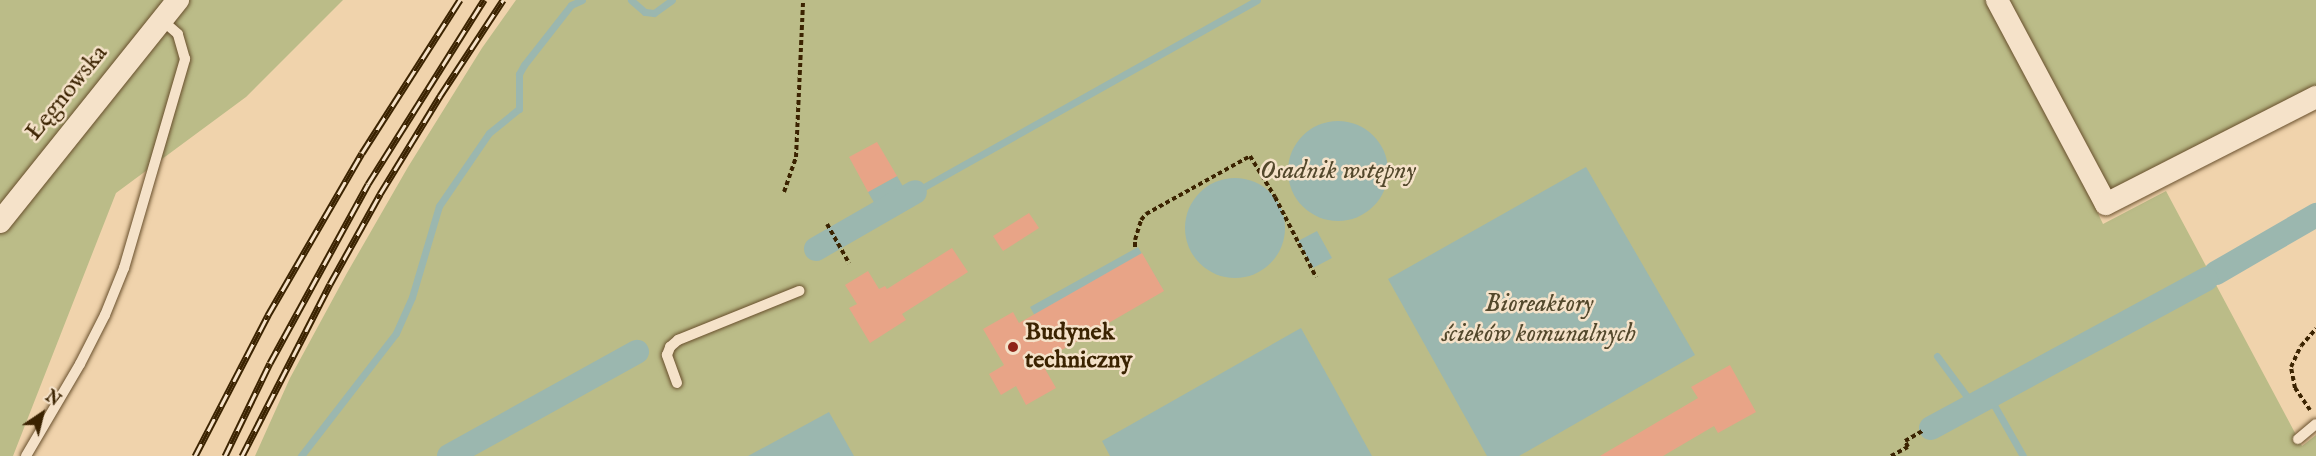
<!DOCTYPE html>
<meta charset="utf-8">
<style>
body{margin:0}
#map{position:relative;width:2316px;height:456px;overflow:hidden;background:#f0d3ac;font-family:"IM FELL English",serif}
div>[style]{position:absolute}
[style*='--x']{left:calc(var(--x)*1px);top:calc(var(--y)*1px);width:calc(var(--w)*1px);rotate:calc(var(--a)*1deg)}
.green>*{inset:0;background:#bbbc88}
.water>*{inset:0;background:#9bb7af}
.round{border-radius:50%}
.stream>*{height:7px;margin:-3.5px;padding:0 3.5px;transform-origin:3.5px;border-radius:3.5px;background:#9bb7af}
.canal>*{height:24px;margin:-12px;padding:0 12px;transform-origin:12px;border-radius:12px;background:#9bb7af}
.building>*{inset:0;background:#e8a487}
.path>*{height:4px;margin-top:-2px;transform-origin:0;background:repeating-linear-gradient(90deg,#3b2301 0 4.5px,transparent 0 7.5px)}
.roads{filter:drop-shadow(0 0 2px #684f2c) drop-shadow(0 0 2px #684f2c)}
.service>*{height:10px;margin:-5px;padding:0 5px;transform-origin:5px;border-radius:5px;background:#f5e2c9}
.minor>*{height:22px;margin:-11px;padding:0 11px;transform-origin:11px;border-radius:11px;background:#f5e2c9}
.rail>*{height:7px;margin-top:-3.5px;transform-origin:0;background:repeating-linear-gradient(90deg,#f5e2c9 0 14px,#3b2301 0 28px);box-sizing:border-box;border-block:2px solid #3b2301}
.dots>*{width:16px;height:16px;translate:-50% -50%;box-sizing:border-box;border:3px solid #f5e2c9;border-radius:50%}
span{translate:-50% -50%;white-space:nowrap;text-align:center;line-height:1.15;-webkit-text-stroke:5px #f5e2c9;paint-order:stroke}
.street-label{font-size:24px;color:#3b2301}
.poi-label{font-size:24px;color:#3b2301;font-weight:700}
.left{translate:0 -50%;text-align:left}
.water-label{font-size:26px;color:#53482c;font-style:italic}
.north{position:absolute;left:12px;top:384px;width:60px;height:60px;-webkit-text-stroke:4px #f5e2c9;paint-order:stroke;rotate:35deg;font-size:16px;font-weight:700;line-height:24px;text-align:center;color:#3b2301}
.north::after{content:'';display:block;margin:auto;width:21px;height:27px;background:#3b2301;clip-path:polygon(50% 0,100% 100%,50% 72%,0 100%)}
</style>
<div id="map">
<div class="green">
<i style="clip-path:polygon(0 0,343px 0,246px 97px,116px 193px,13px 456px,0 456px)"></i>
<i style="clip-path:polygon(516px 0,2316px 0,2316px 88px,2094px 205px,2103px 224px,2166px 191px,2302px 446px,2316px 435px,2316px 456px,255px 456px,290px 378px,347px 273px,408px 167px,482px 48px)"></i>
</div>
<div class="water">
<i class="round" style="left:1288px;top:121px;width:100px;height:100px"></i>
<i style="clip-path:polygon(1586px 167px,1695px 355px,1519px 456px,1487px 456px,1388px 279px)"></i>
<i style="clip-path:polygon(897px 176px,914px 206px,885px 222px,868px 192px)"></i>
<i class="round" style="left:1185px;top:178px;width:100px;height:100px"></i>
<i style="clip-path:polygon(1317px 231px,1332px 258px,1313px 268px,1298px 241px)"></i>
<i style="clip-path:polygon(1138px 247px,1161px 286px,1052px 347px,1030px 307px)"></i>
<i style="clip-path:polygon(1301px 328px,1372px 456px,1110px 456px,1102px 441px)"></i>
<i style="clip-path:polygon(829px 412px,854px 456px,748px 456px)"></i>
</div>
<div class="stream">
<i style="--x:631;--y:0;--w:18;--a:41"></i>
<i style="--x:645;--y:12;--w:9;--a:6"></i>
<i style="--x:654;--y:13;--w:22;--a:-36"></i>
<i style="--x:915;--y:192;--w:392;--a:-29.3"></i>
<i style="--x:1937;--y:356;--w:62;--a:53.5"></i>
<i style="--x:1990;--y:398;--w:67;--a:60.4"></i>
<i style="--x:301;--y:456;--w:155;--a:-52.3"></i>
<i style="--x:396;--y:333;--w:39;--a:-66"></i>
<i style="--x:412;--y:297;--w:95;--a:-73.5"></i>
<i style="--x:439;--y:206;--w:88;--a:-55.6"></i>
<i style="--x:489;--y:133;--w:38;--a:-39"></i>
<i style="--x:519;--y:109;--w:35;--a:-90"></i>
<i style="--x:519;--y:74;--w:10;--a:-61"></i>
<i style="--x:524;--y:65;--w:76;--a:-51.9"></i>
<i style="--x:571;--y:5;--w:12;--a:-24"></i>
</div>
<div class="canal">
<i style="--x:816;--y:249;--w:114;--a:-29.9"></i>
<i style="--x:2216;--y:273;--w:116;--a:-30.1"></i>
<i style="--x:1931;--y:428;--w:313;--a:-28.4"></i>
<i style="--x:449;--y:456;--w:215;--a:-29"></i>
</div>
<div class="building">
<i style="clip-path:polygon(877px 142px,897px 176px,868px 192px,849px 157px)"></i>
<i style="clip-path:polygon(1029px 213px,1039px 228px,1003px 251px,993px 236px)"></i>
<i style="clip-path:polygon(952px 248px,968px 272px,902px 314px,906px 320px,870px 343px,849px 308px,857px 304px,845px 285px,868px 271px,879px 289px,885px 286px,887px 289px)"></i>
<i style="clip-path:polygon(1142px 253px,1164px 291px,1041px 362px,1056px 388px,1026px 405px,1016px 386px,1001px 395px,989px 374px,1004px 365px,983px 329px,1013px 312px,1019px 323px)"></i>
<i style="clip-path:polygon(1730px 365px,1756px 412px,1718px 433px,1714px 426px,1663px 456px,1600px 456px,1698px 398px,1691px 387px)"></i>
</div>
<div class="path">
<i style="--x:784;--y:192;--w:37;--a:-71"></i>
<i style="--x:796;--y:157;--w:157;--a:-87.4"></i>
<i style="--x:827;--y:224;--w:45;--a:60.6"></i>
<i style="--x:1135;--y:247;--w:7;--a:-90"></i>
<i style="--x:1135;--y:240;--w:21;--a:-73"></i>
<i style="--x:1141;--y:220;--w:8;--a:-50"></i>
<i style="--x:1146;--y:214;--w:119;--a:-29.1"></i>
<i style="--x:1250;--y:156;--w:48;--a:58.6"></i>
<i style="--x:1275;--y:197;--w:90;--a:62.9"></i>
<i style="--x:2310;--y:410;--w:27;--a:-124"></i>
<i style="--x:2295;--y:388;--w:21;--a:-101"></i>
<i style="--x:2291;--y:367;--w:23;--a:-65"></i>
<i style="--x:2301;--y:346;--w:23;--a:-49"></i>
<i style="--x:1891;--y:456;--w:19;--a:-28"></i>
<i style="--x:1908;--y:447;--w:7;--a:-117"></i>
<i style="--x:1905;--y:441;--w:22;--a:-30"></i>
</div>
<div class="roads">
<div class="service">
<i style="--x:677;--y:383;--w:30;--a:-110"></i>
<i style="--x:667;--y:355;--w:9;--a:-69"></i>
<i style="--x:670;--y:347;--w:11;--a:-41"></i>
<i style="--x:678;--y:340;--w:131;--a:-22"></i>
<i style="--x:2298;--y:439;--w:23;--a:-40"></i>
<i style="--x:26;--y:456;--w:107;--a:-59.6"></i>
<i style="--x:80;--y:364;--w:55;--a:-63"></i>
<i style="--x:105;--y:315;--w:51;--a:-68"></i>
<i style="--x:124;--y:268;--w:218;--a:-73.7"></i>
<i style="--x:185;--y:59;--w:26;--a:-106"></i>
<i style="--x:178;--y:34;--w:21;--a:-139"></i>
</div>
<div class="minor">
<i style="--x:1997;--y:0;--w:231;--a:61.9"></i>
<i style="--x:2106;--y:204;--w:236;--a:-27"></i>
<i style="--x:0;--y:222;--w:285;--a:-51.3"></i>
</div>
</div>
<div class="rail">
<i style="--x:195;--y:456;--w:159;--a:-62.6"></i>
<i style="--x:268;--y:315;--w:187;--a:-59.9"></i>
<i style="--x:362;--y:153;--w:182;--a:-57.4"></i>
<i style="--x:225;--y:456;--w:103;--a:-64.2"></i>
<i style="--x:270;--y:363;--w:204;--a:-61.3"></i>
<i style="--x:368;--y:184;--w:218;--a:-57.8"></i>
<i style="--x:242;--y:456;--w:193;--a:-62.9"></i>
<i style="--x:330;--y:284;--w:103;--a:-60.9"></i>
<i style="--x:380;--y:194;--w:115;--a:-58.5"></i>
<i style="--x:440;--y:96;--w:115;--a:-56.7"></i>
</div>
<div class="dots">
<i style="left:1013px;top:347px;background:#8f2418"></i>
</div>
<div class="street-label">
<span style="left:67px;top:93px;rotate:-51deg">Łęgnowska</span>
</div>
<div class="poi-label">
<span class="left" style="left:1025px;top:347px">Budynek<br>techniczny</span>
</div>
<div class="water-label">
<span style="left:1338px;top:171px">Osadnik wstępny</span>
<span style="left:1539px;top:319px">Bioreaktory<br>ścieków komunalnych</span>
</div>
<div class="north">N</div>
</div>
